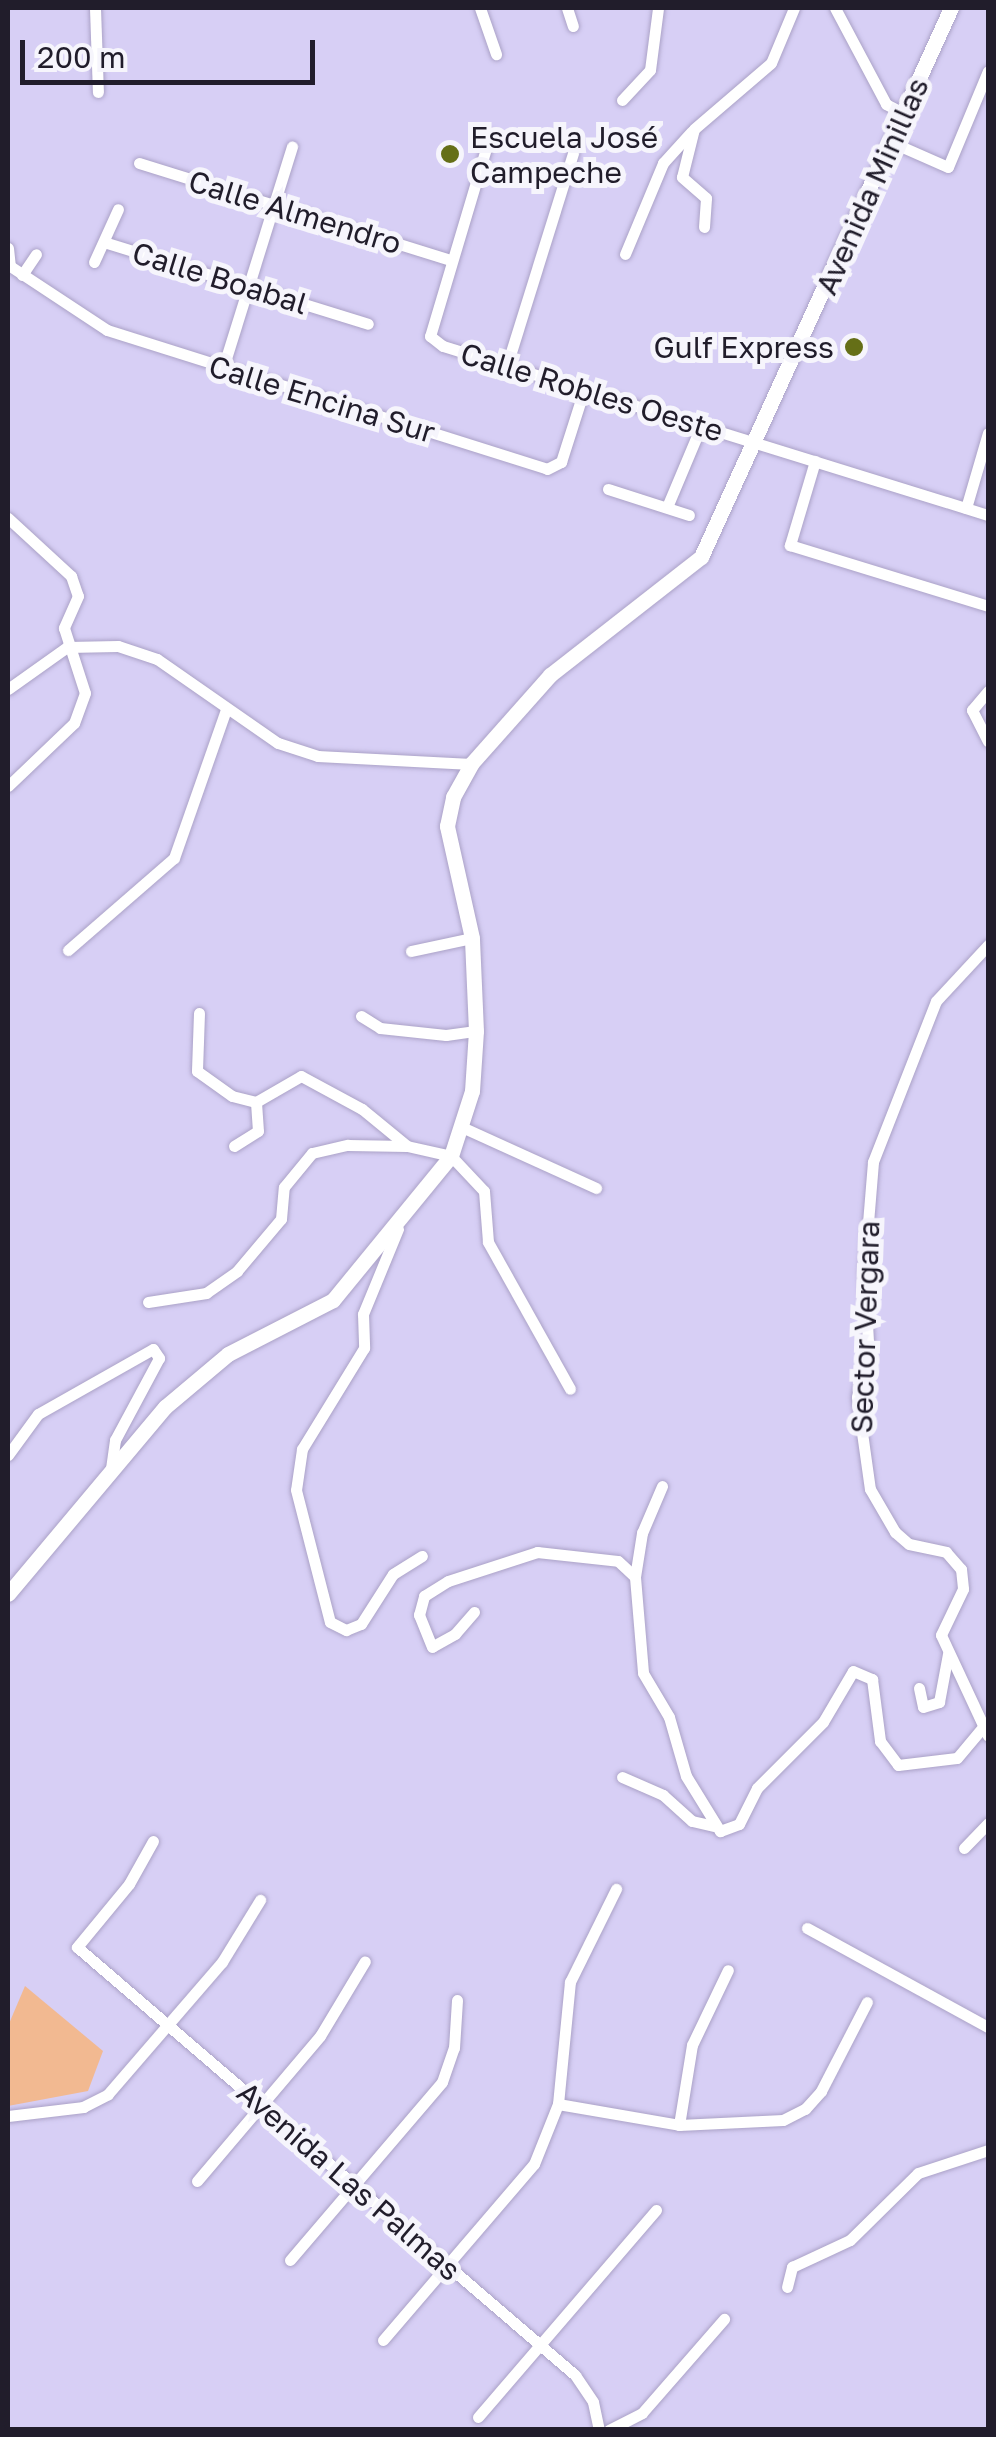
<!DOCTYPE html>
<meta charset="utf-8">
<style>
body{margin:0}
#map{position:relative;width:996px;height:2437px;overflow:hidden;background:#d7cff5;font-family:"Golos Text",sans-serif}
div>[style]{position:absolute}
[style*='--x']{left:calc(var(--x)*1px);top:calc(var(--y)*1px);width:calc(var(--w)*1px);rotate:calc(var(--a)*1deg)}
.green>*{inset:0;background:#f2b991}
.roads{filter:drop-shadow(0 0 2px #aba2c7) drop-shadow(0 0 2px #aba2c7)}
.minor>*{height:11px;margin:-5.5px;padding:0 5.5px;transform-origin:5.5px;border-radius:5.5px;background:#fff}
.tertiary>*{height:15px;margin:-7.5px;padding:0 7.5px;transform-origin:7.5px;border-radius:7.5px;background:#fff}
.dots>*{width:28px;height:28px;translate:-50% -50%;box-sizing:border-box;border:5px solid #f6f5fc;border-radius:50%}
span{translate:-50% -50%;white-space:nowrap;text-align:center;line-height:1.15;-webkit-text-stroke:10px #f6f5fc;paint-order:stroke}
.poi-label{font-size:30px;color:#211d2b}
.left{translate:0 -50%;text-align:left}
.right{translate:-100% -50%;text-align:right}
.street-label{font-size:30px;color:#211d2b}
.frame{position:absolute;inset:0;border:10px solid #211d2b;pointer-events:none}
.scale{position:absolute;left:20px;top:40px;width:295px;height:45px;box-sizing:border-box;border:5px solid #211d2b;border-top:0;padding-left:12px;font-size:30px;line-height:35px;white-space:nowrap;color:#211d2b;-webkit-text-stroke:8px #f6f5fc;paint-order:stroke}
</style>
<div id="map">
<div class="green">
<i style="clip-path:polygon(25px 1986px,103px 2051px,88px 2091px,8px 2106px,8px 2026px)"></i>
</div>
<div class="roads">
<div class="minor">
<i style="--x:95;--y:8;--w:84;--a:88"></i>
<i style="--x:480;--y:8;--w:49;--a:70.8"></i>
<i style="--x:567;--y:8;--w:19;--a:72"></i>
<i style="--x:835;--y:8;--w:109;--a:62"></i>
<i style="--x:886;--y:104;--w:21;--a:29"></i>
<i style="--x:622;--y:100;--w:41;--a:-47"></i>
<i style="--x:650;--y:70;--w:63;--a:-82.6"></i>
<i style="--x:490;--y:135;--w:210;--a:106.6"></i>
<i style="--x:430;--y:336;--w:16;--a:38"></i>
<i style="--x:443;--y:346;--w:571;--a:17.23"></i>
<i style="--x:891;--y:142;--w:62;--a:23.7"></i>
<i style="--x:948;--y:167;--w:104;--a:-67.4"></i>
<i style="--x:139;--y:163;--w:327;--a:17.3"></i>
<i style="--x:704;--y:227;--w:29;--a:-86"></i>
<i style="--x:706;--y:198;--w:32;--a:-139"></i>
<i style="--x:682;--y:177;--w:49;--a:-76"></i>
<i style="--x:694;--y:129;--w:101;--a:-40.6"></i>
<i style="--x:771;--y:63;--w:60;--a:-67.3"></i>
<i style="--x:107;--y:243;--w:273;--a:17.2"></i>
<i style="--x:8;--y:248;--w:18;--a:84"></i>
<i style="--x:10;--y:266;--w:116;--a:33.4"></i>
<i style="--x:107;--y:330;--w:461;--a:17.5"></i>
<i style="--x:547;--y:469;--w:16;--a:-27"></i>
<i style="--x:561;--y:462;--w:76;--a:-72.3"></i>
<i style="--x:625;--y:254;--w:99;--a:-67.3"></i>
<i style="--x:663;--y:163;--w:42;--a:-47.9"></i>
<i style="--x:94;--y:262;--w:58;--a:-65.6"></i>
<i style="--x:22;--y:275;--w:25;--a:-56"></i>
<i style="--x:507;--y:365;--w:222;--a:-72.7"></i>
<i style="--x:223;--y:368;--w:232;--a:-72.7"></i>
<i style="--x:815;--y:461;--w:88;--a:106.6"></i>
<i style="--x:790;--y:545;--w:207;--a:17.1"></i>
<i style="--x:608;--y:489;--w:85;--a:17.8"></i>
<i style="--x:667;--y:507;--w:88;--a:-67.2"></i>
<i style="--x:966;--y:508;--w:78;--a:-73.7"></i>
<i style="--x:8;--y:518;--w:86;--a:42.6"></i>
<i style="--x:71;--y:576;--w:21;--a:71"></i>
<i style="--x:78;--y:596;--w:35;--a:114"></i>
<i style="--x:64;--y:628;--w:68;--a:72.1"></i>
<i style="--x:85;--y:693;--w:32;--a:110"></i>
<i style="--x:74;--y:723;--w:91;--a:136.3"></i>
<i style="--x:8;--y:689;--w:72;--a:-35.4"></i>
<i style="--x:67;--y:647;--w:51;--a:-1.1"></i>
<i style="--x:118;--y:646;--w:41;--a:18.4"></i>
<i style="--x:157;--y:659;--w:147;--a:34.8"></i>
<i style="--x:278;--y:743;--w:42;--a:18"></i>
<i style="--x:318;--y:756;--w:153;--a:3"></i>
<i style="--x:988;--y:691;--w:25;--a:130"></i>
<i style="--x:972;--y:710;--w:35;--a:63"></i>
<i style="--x:988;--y:945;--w:76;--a:132.9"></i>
<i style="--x:936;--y:1001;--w:173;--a:111.4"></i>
<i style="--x:873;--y:1162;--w:110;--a:94.7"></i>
<i style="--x:864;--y:1272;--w:70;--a:86.7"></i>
<i style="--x:868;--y:1342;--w:56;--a:101.3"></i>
<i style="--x:857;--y:1397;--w:93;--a:82"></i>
<i style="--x:870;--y:1489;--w:50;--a:59.8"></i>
<i style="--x:895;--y:1532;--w:18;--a:41"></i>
<i style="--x:909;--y:1544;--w:38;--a:12"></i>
<i style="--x:946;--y:1552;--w:23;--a:49"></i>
<i style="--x:961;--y:1569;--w:20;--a:84"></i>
<i style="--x:963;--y:1589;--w:51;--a:115.6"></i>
<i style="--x:941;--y:1635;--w:111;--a:65"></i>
<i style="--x:68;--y:950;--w:140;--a:-41"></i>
<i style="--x:174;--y:858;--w:155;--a:-70.7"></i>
<i style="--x:411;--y:951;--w:62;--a:-12"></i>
<i style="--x:199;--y:1013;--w:58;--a:92"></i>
<i style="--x:197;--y:1071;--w:43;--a:35.5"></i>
<i style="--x:232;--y:1096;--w:25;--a:14"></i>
<i style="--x:256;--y:1102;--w:52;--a:-30"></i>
<i style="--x:301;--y:1076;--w:69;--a:28.4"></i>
<i style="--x:362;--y:1109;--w:58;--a:39.4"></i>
<i style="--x:407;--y:1146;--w:45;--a:12.8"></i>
<i style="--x:451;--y:1156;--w:48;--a:46.7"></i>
<i style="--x:484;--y:1191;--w:51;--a:85.5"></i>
<i style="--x:488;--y:1242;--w:168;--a:60.8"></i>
<i style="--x:361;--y:1016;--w:22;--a:32"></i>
<i style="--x:380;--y:1028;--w:66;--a:6.1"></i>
<i style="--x:446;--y:1035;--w:30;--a:-8"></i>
<i style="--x:464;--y:1128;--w:145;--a:24.4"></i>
<i style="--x:234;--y:1146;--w:28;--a:-32"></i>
<i style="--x:258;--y:1131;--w:29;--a:-94"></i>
<i style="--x:398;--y:1229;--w:92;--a:112.4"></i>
<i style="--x:363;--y:1314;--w:34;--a:88"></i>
<i style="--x:364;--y:1348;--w:119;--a:121.5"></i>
<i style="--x:302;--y:1449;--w:41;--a:98.3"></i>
<i style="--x:296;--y:1490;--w:136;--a:75.6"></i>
<i style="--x:330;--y:1622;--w:18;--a:27"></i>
<i style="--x:346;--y:1630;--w:16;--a:-22"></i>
<i style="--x:361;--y:1624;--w:59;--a:-57.4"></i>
<i style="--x:393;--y:1574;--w:34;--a:-32"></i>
<i style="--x:148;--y:1302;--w:59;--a:-8.8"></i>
<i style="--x:206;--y:1293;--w:38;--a:-35"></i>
<i style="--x:237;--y:1271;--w:68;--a:-49.8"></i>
<i style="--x:281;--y:1219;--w:32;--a:-85"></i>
<i style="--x:284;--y:1187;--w:44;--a:-50.5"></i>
<i style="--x:312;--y:1153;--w:37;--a:-13"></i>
<i style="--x:348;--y:1145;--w:59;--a:1"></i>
<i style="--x:8;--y:1455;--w:51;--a:-53.8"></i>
<i style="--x:38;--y:1414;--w:132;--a:-29.5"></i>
<i style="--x:153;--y:1349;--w:11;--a:56"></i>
<i style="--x:159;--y:1358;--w:93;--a:118.2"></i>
<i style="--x:115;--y:1440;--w:30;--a:98"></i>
<i style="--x:635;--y:1577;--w:45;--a:-81"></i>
<i style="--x:642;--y:1533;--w:51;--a:-66.9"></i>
<i style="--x:474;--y:1612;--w:29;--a:131"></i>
<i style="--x:455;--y:1634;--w:26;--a:151"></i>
<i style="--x:432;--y:1647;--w:35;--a:-112"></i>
<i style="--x:419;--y:1615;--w:20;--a:-75"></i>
<i style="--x:424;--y:1596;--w:28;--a:-32"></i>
<i style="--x:448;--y:1581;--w:94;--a:-18"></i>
<i style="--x:537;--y:1552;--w:81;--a:6.3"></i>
<i style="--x:618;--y:1561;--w:23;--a:43"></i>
<i style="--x:635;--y:1577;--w:96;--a:85.2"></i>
<i style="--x:643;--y:1673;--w:51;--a:59.4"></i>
<i style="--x:669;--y:1717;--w:61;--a:73.9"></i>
<i style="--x:686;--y:1776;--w:65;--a:58.3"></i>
<i style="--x:720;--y:1831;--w:20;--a:-20"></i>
<i style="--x:739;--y:1824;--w:40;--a:-63.4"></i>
<i style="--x:757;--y:1788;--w:93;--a:-45"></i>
<i style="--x:823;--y:1722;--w:59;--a:-59.5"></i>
<i style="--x:853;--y:1671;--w:21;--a:23"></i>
<i style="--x:872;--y:1679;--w:63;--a:82.6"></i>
<i style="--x:880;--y:1741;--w:30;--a:53"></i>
<i style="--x:898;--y:1765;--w:59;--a:-6.8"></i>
<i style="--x:957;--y:1758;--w:38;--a:-50"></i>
<i style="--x:919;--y:1688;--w:19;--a:78"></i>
<i style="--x:923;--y:1707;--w:17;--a:-17"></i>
<i style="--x:939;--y:1702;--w:49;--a:-79.4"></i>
<i style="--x:622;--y:1777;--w:45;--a:23.7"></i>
<i style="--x:663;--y:1795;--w:39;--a:42"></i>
<i style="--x:692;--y:1821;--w:22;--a:13"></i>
<i style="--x:153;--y:1841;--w:49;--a:119.2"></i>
<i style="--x:129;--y:1884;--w:82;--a:129.5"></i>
<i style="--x:77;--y:1947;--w:657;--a:40.68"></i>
<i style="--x:575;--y:2375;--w:32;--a:56"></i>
<i style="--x:593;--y:2402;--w:29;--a:78"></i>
<i style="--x:964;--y:1848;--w:35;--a:-46"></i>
<i style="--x:807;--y:1928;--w:206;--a:28.7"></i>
<i style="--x:558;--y:2104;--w:123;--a:9.8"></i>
<i style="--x:679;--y:2125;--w:104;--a:-2.8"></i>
<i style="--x:783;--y:2120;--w:25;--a:-27"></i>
<i style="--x:805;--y:2109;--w:24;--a:-48"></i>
<i style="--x:821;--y:2091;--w:100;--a:-62.7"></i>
<i style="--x:8;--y:2116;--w:76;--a:-6.8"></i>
<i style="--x:83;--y:2107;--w:28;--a:-27"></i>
<i style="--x:108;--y:2094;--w:174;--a:-49.2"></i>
<i style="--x:222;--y:1962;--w:73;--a:-58.5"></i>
<i style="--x:679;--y:2125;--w:81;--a:-80.8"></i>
<i style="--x:692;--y:2045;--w:83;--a:-64.4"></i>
<i style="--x:197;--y:2181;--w:190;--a:-49.7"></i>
<i style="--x:320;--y:2036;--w:87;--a:-59"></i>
<i style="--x:290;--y:2260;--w:234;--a:-49.5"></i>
<i style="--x:442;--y:2082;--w:36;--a:-71"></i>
<i style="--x:454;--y:2048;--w:48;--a:-86.4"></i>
<i style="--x:787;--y:2287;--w:21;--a:-76"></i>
<i style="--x:792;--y:2267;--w:64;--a:-25"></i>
<i style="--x:850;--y:2240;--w:95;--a:-44.6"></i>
<i style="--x:918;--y:2173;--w:74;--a:-18.2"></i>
<i style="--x:383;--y:2340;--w:232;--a:-49.4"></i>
<i style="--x:534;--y:2164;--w:65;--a:-68.2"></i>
<i style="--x:558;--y:2104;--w:123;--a:-84.4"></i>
<i style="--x:570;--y:1982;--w:104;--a:-63.7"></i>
<i style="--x:478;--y:2417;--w:273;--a:-49.3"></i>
<i style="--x:609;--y:2430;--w:37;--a:-27"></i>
<i style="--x:642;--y:2413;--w:125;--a:-48.9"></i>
</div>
<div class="tertiary">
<i style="--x:8;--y:1594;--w:244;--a:-50"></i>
<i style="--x:165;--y:1407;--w:82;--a:-40.1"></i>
<i style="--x:228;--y:1354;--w:118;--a:-27.2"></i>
<i style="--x:333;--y:1300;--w:186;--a:-50.7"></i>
<i style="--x:451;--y:1156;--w:68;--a:-72.1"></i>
<i style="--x:472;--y:1091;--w:60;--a:-86.2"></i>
<i style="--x:476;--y:1031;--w:93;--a:-92.5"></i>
<i style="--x:472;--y:938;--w:115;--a:-102.6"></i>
<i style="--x:447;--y:826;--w:30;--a:-78"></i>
<i style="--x:453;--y:797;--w:38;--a:-61"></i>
<i style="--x:471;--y:764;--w:119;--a:-48.4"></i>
<i style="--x:550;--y:675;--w:192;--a:-38"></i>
<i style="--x:701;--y:557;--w:603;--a:-65.52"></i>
</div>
</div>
<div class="dots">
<i style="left:450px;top:154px;background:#656f17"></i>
<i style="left:854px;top:347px;background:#656f17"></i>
</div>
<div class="poi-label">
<span class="left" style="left:470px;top:154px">Escuela José<br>Campeche</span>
<span class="right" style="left:834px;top:347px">Gulf Express</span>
</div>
<div class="street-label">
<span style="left:872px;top:186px;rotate:-66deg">Avenida Minillas</span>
<span style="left:295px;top:212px;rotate:17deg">Calle Almendro</span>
<span style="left:220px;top:278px;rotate:17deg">Calle Boabal</span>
<span style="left:592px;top:392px;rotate:17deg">Calle Robles Oeste</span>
<span style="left:322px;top:399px;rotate:17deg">Calle Encina Sur</span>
<span style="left:865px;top:1327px;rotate:-88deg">Sector Vergara</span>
<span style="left:349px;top:2181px;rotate:41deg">Avenida Las Palmas</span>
</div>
<div class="frame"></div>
<div class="scale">200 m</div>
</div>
